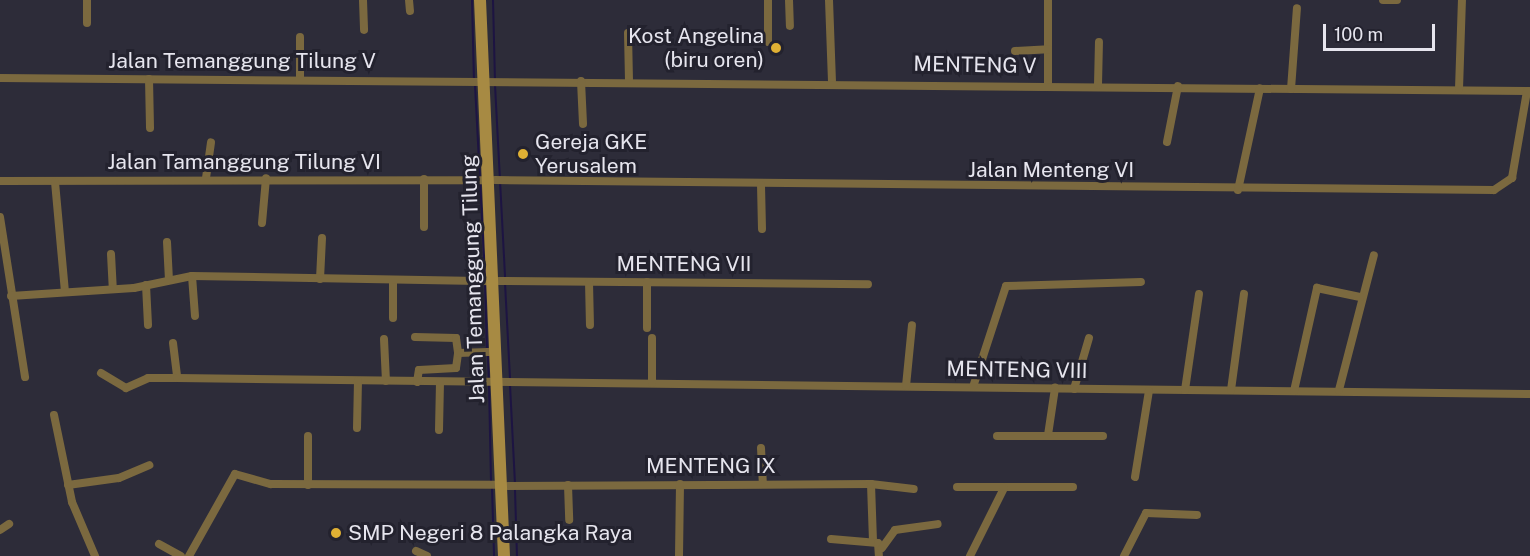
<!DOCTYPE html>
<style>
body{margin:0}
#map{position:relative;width:1530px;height:556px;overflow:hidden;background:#2d2c39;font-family:"Public Sans",sans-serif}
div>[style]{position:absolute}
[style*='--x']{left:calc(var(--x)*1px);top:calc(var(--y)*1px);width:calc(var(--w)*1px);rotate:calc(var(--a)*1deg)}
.stream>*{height:2px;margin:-1px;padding:0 1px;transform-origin:1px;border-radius:1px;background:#1d1442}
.street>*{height:8px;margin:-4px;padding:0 4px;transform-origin:4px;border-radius:4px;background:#7b693f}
.secondary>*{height:12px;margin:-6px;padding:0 6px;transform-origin:6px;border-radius:6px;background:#a78a43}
.dots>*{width:16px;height:16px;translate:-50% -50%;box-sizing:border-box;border:3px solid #23222e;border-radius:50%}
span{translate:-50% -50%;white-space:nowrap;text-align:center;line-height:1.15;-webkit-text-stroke:6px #23222e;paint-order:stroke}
.poi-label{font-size:21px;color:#e6e5ee}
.right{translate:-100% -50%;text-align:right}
.left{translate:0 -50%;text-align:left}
.street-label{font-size:21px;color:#e6e5ee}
.scale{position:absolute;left:1323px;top:24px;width:112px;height:27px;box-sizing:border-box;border:3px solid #e6e5ee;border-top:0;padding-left:8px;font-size:18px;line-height:21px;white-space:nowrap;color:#e6e5ee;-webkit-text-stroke:4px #23222e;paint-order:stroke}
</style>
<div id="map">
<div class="stream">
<i style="--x:472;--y:0;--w:80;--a:88.6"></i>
<i style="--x:493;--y:0;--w:80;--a:88.6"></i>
<i style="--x:475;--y:85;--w:192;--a:87"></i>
<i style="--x:495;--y:85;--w:192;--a:87"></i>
<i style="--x:485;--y:283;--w:66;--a:88.3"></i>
<i style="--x:505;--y:283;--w:96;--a:87"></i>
<i style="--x:488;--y:355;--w:24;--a:88"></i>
<i style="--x:489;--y:385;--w:96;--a:88.8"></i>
<i style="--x:510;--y:385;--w:99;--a:87.1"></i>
<i style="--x:492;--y:487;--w:69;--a:88.3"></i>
<i style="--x:515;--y:490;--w:66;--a:88.3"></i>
</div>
<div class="street">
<i style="--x:87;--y:0;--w:23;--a:90"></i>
<i style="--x:363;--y:0;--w:30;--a:88"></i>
<i style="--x:409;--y:0;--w:11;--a:85"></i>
<i style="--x:768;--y:0;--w:42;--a:90"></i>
<i style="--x:789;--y:0;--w:26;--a:88"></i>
<i style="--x:829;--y:0;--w:81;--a:87.9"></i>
<i style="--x:1048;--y:0;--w:84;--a:90"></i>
<i style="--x:1383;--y:0;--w:14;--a:0"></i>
<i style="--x:628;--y:33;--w:48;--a:88.8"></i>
<i style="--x:300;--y:37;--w:43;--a:90"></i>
<i style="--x:1015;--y:51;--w:33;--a:-3"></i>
<i style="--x:0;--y:78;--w:1530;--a:0.49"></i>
<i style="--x:149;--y:79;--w:49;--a:88.8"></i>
<i style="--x:581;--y:81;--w:43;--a:87.3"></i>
<i style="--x:1098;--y:85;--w:43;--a:-88.7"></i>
<i style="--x:1291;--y:89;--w:81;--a:-85.8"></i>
<i style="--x:1459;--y:89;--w:89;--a:-88.1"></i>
<i style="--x:1167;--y:142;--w:57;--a:-78.9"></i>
<i style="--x:206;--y:178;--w:36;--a:-82"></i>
<i style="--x:495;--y:180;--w:999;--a:0.57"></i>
<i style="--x:1494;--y:190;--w:22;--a:-34"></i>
<i style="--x:1512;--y:178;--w:88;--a:-80.2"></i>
<i style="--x:0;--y:181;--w:488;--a:-0.1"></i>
<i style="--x:55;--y:182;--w:109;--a:84.8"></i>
<i style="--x:761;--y:185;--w:44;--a:88.7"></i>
<i style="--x:1238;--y:190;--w:104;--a:-77.8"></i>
<i style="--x:0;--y:217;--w:162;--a:81.1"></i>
<i style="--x:262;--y:223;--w:45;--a:-84.9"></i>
<i style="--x:424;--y:227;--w:48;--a:-90"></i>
<i style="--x:167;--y:242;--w:36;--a:87"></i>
<i style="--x:111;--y:254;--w:35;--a:87"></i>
<i style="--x:192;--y:276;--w:40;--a:85.7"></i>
<i style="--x:320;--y:279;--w:41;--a:-87.2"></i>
<i style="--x:393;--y:281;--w:37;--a:90"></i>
<i style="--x:499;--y:281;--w:369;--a:0.5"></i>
<i style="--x:589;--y:282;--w:43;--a:88.7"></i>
<i style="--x:647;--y:282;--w:46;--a:90"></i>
<i style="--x:146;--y:285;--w:40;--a:87.1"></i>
<i style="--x:11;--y:296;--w:123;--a:-3.7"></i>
<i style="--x:134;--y:288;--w:59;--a:-11.7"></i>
<i style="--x:192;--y:276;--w:301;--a:1"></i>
<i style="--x:415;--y:337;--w:41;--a:1.4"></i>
<i style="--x:456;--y:338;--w:15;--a:82"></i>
<i style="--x:384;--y:339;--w:42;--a:87.3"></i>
<i style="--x:173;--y:343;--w:35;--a:83"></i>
<i style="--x:101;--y:373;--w:29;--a:31"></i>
<i style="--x:126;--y:388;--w:24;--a:-24"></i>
<i style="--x:148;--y:378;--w:29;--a:0"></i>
<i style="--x:177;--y:378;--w:1353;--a:0.68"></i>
<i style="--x:417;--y:382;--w:12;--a:-81"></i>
<i style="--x:419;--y:370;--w:37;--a:-3"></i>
<i style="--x:456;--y:368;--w:15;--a:-82"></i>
<i style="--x:458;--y:353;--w:37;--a:-2"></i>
<i style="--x:652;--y:383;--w:45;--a:-90"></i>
<i style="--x:906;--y:386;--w:61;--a:-84.4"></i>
<i style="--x:973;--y:387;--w:106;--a:-71.9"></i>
<i style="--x:1006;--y:286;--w:135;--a:-1.7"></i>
<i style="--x:1074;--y:389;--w:53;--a:-73.6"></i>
<i style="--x:1185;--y:390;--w:97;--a:-81.7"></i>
<i style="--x:1231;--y:390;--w:97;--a:-82.3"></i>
<i style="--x:1339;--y:390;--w:139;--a:-75.5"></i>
<i style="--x:1294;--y:391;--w:106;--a:-77.4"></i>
<i style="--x:1317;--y:288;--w:44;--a:11.8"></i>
<i style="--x:54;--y:415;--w:89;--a:78.3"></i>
<i style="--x:72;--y:502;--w:59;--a:66.9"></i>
<i style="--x:357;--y:428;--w:47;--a:-88.8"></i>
<i style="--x:439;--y:430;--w:48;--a:-88.8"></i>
<i style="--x:1048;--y:435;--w:48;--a:-81.5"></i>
<i style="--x:997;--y:436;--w:106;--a:0"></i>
<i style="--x:761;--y:448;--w:36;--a:87"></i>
<i style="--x:1135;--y:477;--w:87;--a:-80.8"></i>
<i style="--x:871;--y:484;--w:57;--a:88"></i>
<i style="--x:68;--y:485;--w:51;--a:-7.8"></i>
<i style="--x:119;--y:478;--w:33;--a:-23"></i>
<i style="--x:308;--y:485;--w:49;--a:-90"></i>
<i style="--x:568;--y:485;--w:35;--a:88"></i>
<i style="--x:508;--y:486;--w:363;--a:-0.3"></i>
<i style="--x:871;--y:484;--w:43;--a:6.6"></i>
<i style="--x:957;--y:487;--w:116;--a:0"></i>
<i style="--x:0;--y:530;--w:11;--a:-34"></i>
<i style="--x:831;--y:539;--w:47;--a:4.9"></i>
<i style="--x:878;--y:543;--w:13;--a:86"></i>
<i style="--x:159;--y:544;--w:25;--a:29"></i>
<i style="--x:882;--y:548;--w:22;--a:-54"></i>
<i style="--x:895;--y:530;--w:43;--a:-7.9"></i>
<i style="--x:416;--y:551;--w:12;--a:24"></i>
<i style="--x:189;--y:556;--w:94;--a:-60.7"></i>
<i style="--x:235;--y:474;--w:37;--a:16"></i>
<i style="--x:271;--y:484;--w:230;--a:0.2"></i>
<i style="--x:679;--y:556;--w:72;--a:-89.2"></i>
<i style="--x:970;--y:556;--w:76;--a:-63.4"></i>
<i style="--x:1124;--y:556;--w:48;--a:-62.9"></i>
<i style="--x:1146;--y:513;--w:51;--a:2.2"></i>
</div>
<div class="secondary">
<i style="--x:480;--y:0;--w:557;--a:87.53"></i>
</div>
<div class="dots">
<i style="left:776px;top:48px;background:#dfb034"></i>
<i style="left:523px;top:154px;background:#dfb034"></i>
<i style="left:336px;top:533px;background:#dfb034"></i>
</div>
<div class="poi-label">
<span class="right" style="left:764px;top:48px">Kost Angelina<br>(biru oren)</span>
<span class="left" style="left:535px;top:154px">Gereja GKE<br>Yerusalem</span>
<span class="left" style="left:348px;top:533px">SMP Negeri 8 Palangka Raya</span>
</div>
<div class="street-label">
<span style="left:242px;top:61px">Jalan Temanggung Tilung V</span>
<span style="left:975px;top:65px;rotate:1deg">MENTENG V</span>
<span style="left:244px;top:162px">Jalan Tamanggung Tilung VI</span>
<span style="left:1051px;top:170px">Jalan Menteng VI</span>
<span style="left:684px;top:264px">MENTENG VII</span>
<span style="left:473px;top:279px;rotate:-92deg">Jalan Temanggung Tilung</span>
<span style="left:1017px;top:370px;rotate:1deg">MENTENG VIII</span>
<span style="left:711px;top:466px">MENTENG IX</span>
</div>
<div class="scale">100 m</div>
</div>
